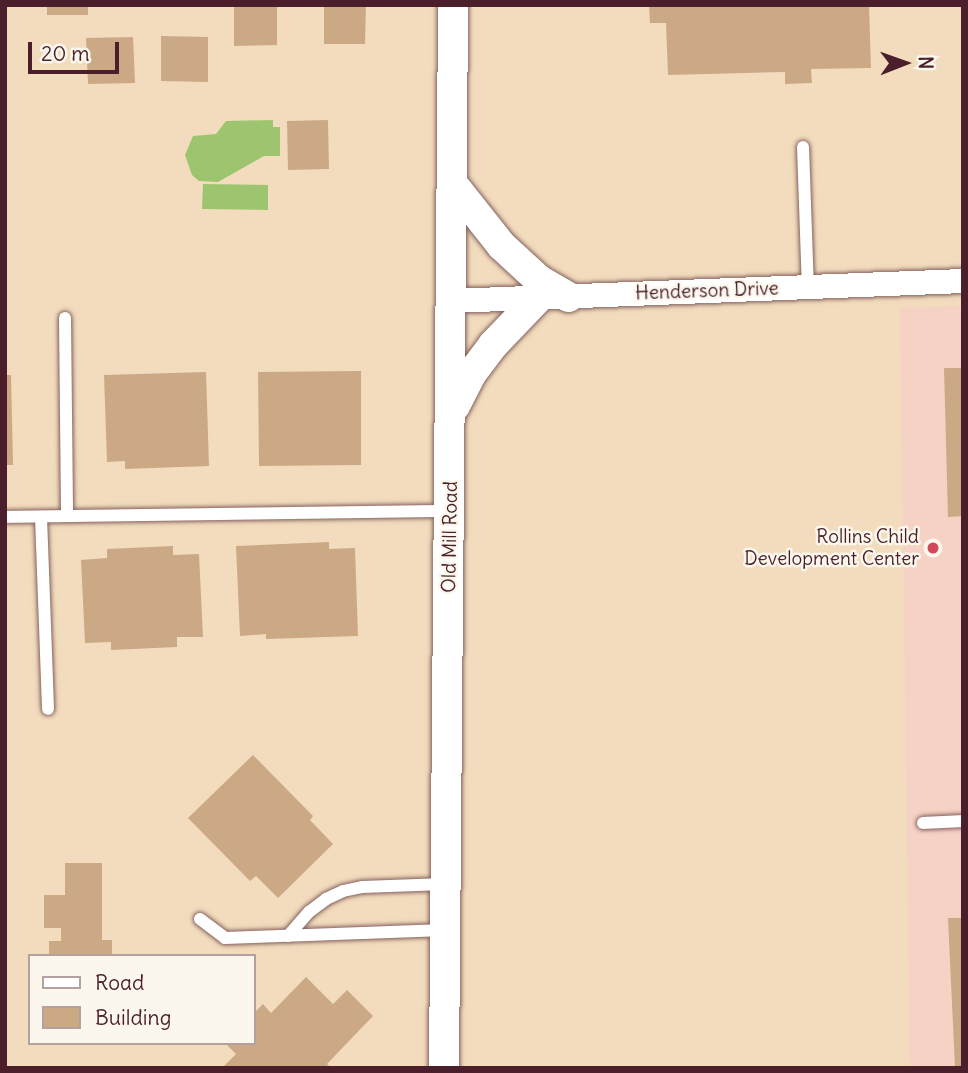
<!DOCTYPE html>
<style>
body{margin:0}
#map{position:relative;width:968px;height:1073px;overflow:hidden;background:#f2dcbd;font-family:Delius,sans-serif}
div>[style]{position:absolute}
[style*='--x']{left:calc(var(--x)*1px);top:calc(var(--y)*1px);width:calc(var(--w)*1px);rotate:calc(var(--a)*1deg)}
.built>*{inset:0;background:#f6d2c5}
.green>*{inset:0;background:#9dc570}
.building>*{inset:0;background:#cba985}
.roads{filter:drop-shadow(0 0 2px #85615e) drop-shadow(0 0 2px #85615e)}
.service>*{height:12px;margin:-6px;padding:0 6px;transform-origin:6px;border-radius:6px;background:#fff}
.minor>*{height:24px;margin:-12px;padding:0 12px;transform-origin:12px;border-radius:12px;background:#fff}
.tertiary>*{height:30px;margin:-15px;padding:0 15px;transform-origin:15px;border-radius:15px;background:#fff}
.dots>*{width:19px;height:19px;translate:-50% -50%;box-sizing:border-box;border:4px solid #fbf7ec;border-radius:50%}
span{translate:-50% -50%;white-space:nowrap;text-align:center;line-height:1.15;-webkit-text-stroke:5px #fbf7ec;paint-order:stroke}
.street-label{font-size:19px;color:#4a1f2b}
.poi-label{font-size:19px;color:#4a1f2b}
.right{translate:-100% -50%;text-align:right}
.frame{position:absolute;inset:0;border:7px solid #4a1f2b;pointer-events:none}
.legend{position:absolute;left:28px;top:954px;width:228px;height:91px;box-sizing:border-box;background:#fbf7ec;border:2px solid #b4a19f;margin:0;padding:9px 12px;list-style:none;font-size:21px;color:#4a1f2b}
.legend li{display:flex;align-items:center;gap:14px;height:35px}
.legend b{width:35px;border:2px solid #b4a19f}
.north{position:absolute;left:870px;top:28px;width:70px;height:70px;-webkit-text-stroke:5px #fbf7ec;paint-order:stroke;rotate:89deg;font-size:19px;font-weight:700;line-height:28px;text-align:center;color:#4a1f2b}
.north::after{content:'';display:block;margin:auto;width:24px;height:32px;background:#4a1f2b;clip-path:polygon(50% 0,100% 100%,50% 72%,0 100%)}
.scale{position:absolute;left:28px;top:42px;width:91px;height:32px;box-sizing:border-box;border:4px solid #4a1f2b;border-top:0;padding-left:9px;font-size:21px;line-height:24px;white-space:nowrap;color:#4a1f2b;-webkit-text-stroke:5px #fbf7ec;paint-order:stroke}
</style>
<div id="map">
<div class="built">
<i style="clip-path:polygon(963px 306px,963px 1068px,910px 1068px,900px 308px)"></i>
</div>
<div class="green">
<i style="clip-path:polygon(273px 120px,273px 127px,280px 127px,280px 156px,264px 156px,218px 182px,199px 181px,192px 175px,185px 155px,193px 136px,216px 134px,226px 121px)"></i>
<i style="clip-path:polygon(203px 184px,268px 185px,268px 210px,202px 209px)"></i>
</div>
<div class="building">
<i style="clip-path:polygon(47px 5px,88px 5px,88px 15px,47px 15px)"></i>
<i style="clip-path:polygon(234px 5px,277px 5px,277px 45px,234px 46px)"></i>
<i style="clip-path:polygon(324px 5px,366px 5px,365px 44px,324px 44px)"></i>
<i style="clip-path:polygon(649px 5px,869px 5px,871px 68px,811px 69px,812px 83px,785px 84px,785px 72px,668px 75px,666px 23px,650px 23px)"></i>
<i style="clip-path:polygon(161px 36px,208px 37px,208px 82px,161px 81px)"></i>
<i style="clip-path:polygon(133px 37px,135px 83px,88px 84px,86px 38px)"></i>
<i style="clip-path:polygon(328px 120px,329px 169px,288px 170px,287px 121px)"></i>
<i style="clip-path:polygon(944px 368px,963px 368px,963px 516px,948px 517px)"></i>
<i style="clip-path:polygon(361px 371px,361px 465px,259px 466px,258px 372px)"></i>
<i style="clip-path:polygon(206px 372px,209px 466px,125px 469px,125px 461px,107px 462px,104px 375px)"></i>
<i style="clip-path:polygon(5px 375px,11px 375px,13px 465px,5px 465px)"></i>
<i style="clip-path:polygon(329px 542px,329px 549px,355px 548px,358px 636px,266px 639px,266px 634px,240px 636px,236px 546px)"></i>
<i style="clip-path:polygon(173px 546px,173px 555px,199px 554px,203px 637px,177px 637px,177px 647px,111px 650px,111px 642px,85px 643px,81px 560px,107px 558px,107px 549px)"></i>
<i style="clip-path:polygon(253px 755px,313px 816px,310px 820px,333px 844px,278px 898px,256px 876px,250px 881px,188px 818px)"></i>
<i style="clip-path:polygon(65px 863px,102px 863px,102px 940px,112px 940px,112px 956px,49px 956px,49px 941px,61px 941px,61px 928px,44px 928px,44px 895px,65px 895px)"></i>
<i style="clip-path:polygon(948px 918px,963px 918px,963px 1068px,955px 1068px)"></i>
<i style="clip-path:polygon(306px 977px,333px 1004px,347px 990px,373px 1016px,327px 1064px,331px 1068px,222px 1068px,236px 1054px,225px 1043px,254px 1043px,254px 1013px,263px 1004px,271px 1013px)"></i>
</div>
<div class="roads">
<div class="service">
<i style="--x:803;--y:147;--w:140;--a:88"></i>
<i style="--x:65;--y:318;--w:198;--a:89.4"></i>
<i style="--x:5;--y:517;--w:445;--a:-0.8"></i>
<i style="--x:41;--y:517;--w:192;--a:87.9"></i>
<i style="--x:923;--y:823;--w:40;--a:-2.9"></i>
<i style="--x:200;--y:919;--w:31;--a:37"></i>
<i style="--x:225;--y:938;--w:220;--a:-2.1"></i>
<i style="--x:288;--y:936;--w:32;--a:-49"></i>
<i style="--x:309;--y:912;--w:21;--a:-37"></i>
<i style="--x:326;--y:899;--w:19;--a:-25"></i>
<i style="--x:343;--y:891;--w:19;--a:-12"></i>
<i style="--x:362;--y:887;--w:83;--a:-2.1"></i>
</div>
<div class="minor">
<i style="--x:452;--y:301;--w:511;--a:-2.24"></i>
</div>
<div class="tertiary">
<i style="--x:452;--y:183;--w:80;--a:51.6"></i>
<i style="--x:502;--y:246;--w:50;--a:42.6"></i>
<i style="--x:539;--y:280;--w:34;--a:30"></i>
<i style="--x:455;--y:406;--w:37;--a:-63"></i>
<i style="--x:472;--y:373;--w:35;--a:-53"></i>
<i style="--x:493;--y:345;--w:66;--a:-46.2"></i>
<i style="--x:444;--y:1068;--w:1063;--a:-89.51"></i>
</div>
</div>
<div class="dots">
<i style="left:933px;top:548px;background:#d1495b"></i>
</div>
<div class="street-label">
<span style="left:707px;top:291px;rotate:-2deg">Henderson Drive</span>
<span style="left:450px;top:537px;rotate:-89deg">Old Mill Road</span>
</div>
<div class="poi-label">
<span class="right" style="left:919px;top:548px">Rollins Child<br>Development Center</span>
</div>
<div class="frame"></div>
<ul class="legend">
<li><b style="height:9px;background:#fff"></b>Road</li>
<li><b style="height:19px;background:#cba985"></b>Building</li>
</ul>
<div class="north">N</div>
<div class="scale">20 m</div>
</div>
